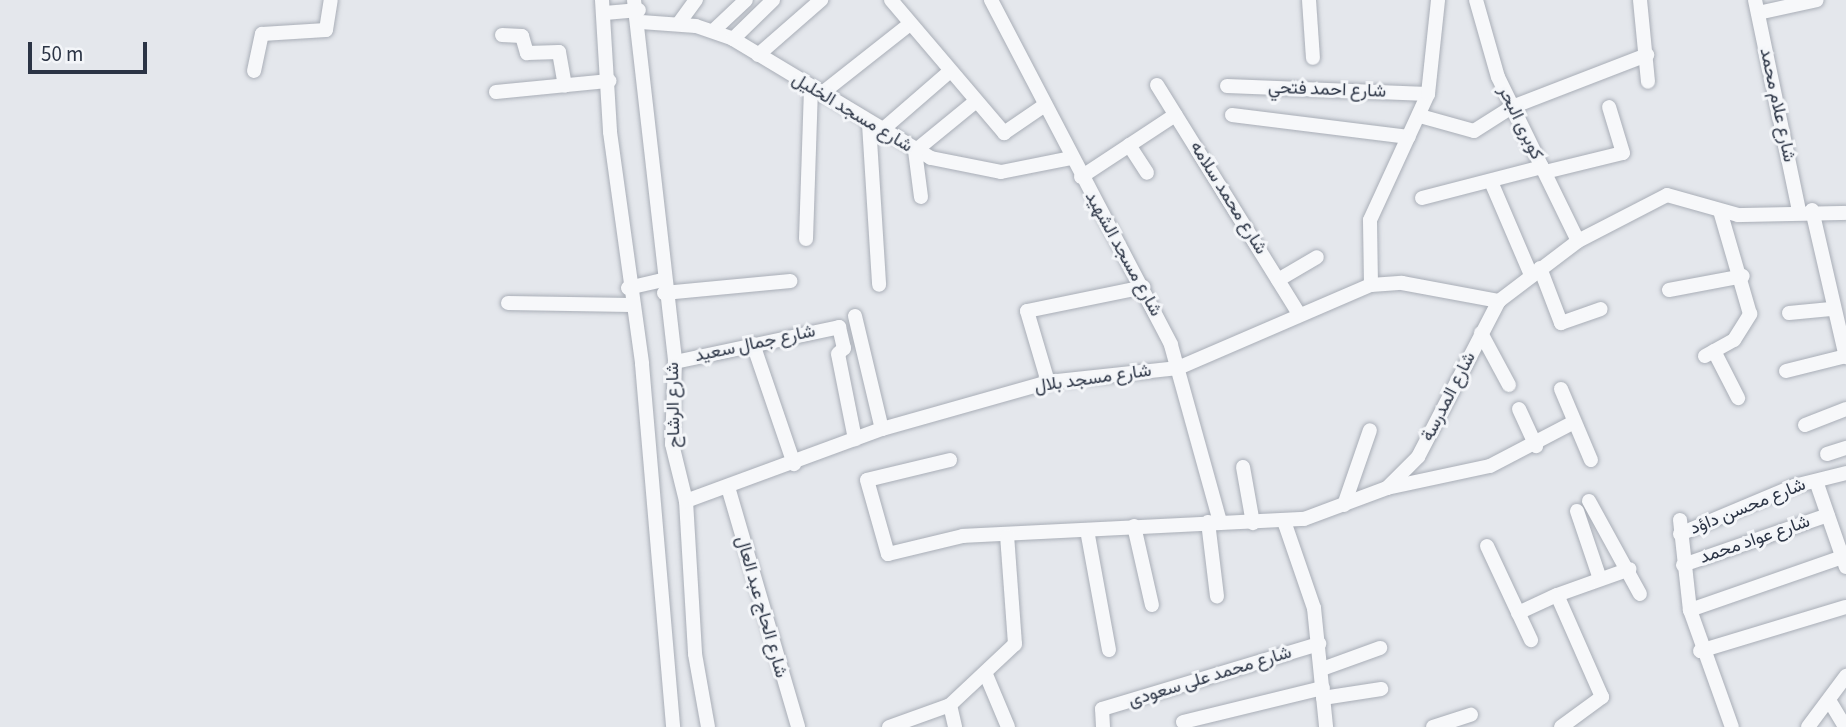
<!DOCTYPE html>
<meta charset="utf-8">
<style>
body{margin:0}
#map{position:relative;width:1846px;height:727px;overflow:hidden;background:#e4e7ec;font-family:"Source Sans 3",Vazirmatn,sans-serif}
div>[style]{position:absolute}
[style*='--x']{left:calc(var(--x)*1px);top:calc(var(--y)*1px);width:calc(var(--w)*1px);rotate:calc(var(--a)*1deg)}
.roads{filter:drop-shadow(0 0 2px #a9aeb7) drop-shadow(0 0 2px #a9aeb7)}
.street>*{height:14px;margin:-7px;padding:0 7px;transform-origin:7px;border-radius:7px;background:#f7f8fa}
span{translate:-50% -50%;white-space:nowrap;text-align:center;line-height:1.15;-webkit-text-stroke:6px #f4f6f9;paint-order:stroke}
.street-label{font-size:18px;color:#2b3445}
.scale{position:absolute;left:28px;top:42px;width:119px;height:32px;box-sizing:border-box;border:4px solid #2b3445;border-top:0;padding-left:9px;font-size:21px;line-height:24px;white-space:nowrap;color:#2b3445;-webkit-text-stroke:5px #f4f6f9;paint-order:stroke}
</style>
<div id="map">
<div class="roads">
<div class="street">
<i style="--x:602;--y:0;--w:132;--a:86.5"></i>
<i style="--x:610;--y:132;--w:234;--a:82.1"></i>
<i style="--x:642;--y:364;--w:364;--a:85.1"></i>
<i style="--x:634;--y:0;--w:364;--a:83.5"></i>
<i style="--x:675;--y:362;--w:82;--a:92.1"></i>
<i style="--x:672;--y:444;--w:59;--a:76.2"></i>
<i style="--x:686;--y:501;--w:153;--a:86.6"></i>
<i style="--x:695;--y:654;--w:74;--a:79.9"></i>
<i style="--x:891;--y:0;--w:175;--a:49.6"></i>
<i style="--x:1004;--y:133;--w:50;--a:-34.3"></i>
<i style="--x:991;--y:0;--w:389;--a:62.4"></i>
<i style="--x:1171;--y:345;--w:184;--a:74.5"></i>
<i style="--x:1309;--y:0;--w:58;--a:86.1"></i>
<i style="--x:1476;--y:0;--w:80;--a:74.1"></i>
<i style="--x:1498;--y:77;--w:182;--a:64"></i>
<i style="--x:1640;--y:0;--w:82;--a:84.4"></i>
<i style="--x:1755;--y:0;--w:215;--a:78.2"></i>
<i style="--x:605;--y:13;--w:34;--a:-5"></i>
<i style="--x:1758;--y:13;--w:60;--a:-12.4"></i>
<i style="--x:641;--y:22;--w:55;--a:4.2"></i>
<i style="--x:696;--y:26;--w:39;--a:19"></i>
<i style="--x:733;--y:39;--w:231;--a:31"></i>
<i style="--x:931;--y:158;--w:71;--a:11.3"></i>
<i style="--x:1001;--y:172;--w:71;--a:-11.3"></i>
<i style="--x:679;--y:23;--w:29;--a:-54"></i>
<i style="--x:713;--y:31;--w:45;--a:-43.2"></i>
<i style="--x:502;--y:35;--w:20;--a:3"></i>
<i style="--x:522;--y:36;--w:18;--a:74"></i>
<i style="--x:527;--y:53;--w:32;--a:-2"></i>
<i style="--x:559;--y:52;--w:34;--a:80"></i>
<i style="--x:733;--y:39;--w:56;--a:-44.3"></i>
<i style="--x:758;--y:55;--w:84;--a:-41.1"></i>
<i style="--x:254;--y:71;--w:38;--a:-78"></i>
<i style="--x:262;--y:34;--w:64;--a:-3.6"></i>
<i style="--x:326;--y:30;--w:30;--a:-81"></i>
<i style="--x:1157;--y:85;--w:267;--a:58.2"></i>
<i style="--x:1227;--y:86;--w:201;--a:2.3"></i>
<i style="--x:496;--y:92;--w:114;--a:-5.6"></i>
<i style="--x:821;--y:94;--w:113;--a:-38.2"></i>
<i style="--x:1232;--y:115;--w:178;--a:7.1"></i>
<i style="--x:1420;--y:116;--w:56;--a:15.5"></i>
<i style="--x:1474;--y:131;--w:45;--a:-32.3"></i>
<i style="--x:1512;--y:107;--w:145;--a:-21.1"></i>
<i style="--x:869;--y:124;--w:161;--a:86.4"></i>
<i style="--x:881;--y:131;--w:90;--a:-40.9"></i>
<i style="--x:1129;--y:145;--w:33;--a:57"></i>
<i style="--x:1545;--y:172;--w:80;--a:-13.7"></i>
<i style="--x:1623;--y:153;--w:48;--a:-106.9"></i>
<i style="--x:1081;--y:177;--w:113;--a:-33.4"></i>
<i style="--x:1492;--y:184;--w:99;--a:66.8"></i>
<i style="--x:921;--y:197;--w:46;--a:-97.4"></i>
<i style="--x:915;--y:151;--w:79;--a:-39.3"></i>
<i style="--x:1422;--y:198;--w:124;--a:-14.5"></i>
<i style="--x:1812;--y:210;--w:151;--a:77"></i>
<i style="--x:806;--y:239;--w:151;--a:-88.1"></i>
<i style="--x:1540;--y:268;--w:59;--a:69.1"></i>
<i style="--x:1561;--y:323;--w:42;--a:-19.3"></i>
<i style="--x:1278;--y:280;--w:45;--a:-30.5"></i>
<i style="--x:1371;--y:285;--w:65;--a:-90.9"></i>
<i style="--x:1370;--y:220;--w:139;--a:-65.3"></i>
<i style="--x:1428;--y:94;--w:95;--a:-83.9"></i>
<i style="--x:628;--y:288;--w:35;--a:-13"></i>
<i style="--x:1669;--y:290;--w:75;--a:-10.7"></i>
<i style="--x:664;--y:293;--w:127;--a:-5.4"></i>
<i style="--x:508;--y:303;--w:123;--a:0.9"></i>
<i style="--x:1789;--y:313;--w:42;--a:-5.4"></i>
<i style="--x:855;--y:316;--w:116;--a:76.6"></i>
<i style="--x:1481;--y:333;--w:59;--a:61.7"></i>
<i style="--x:753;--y:344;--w:127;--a:71.1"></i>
<i style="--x:1714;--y:351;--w:53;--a:62.9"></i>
<i style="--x:1705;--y:356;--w:33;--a:-29"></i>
<i style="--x:1734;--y:340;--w:31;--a:-58"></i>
<i style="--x:1750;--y:314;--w:107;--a:-106.2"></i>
<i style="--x:675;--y:362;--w:168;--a:-12"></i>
<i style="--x:839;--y:327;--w:22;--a:77"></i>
<i style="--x:844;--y:348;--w:8;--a:135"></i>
<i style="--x:838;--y:354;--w:87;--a:78.7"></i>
<i style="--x:1786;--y:371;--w:62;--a:-14"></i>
<i style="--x:1048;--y:382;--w:74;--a:-106.5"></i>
<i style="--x:1027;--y:311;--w:119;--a:-11.6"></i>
<i style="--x:1561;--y:389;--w:77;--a:67.1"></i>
<i style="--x:1519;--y:409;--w:41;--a:65.3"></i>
<i style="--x:1805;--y:425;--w:44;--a:-21.3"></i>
<i style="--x:1827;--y:454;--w:20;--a:-18"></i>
<i style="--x:950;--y:460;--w:85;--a:166.5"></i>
<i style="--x:867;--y:480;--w:77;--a:74.2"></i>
<i style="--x:888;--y:554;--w:77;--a:-13.5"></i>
<i style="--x:963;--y:536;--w:341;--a:-2.9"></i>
<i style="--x:1304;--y:519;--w:89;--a:-20.5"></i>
<i style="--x:1387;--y:488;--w:44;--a:-45"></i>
<i style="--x:1418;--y:457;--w:176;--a:-62.6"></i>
<i style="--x:1499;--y:301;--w:99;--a:-37.2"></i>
<i style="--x:1578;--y:241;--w:100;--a:-27.3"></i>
<i style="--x:1667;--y:195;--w:74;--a:15.7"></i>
<i style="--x:1738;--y:215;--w:108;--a:-1.1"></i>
<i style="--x:1243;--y:467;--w:57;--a:79.9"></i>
<i style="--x:1816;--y:481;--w:91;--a:70.8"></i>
<i style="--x:728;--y:487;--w:250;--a:73.7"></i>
<i style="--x:1387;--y:488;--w:105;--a:-12.1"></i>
<i style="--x:1490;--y:466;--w:95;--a:-27.6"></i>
<i style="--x:686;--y:501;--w:209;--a:-20.2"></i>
<i style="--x:882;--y:429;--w:173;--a:-15.8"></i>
<i style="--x:1048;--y:382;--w:131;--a:-6.1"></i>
<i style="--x:1178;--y:368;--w:210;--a:-23.3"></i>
<i style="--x:1371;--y:285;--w:31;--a:-4"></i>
<i style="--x:1402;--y:283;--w:99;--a:10.5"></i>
<i style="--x:1589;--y:501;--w:106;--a:61.3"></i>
<i style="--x:1344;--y:505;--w:79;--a:-70.9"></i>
<i style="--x:1577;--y:511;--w:72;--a:71.3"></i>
<i style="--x:1680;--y:520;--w:91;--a:83.7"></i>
<i style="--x:1690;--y:610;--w:124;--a:70.3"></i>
<i style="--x:1208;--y:522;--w:75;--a:83.1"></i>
<i style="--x:1285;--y:524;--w:89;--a:71"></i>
<i style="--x:1314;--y:608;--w:120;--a:84.2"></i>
<i style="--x:1134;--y:526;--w:81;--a:77.2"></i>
<i style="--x:1087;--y:530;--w:122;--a:79.6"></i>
<i style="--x:1680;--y:534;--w:124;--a:-22.8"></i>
<i style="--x:1794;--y:486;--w:54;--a:-14"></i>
<i style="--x:1487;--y:546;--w:104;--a:64.9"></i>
<i style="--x:1683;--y:565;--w:153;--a:-19"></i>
<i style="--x:1690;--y:610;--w:161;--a:-19.2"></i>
<i style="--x:1518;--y:613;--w:43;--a:-24.8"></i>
<i style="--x:1700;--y:651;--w:152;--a:-16.8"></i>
<i style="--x:1322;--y:669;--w:62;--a:-19.9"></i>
<i style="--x:987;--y:677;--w:54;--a:67.2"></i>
<i style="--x:1323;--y:698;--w:59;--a:-8.8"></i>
<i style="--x:1829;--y:700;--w:31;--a:59"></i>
<i style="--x:950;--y:705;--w:23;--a:77"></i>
<i style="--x:1183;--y:722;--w:144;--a:-13.7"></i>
<i style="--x:889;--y:727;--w:65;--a:-19.8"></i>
<i style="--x:950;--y:705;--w:89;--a:-43.2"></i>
<i style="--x:1015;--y:644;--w:108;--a:-94.2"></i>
<i style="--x:1103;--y:727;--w:18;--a:-93"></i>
<i style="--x:1102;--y:709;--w:227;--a:-16.7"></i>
<i style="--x:1433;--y:727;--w:40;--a:-18"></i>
<i style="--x:1561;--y:727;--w:51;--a:-36.2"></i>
<i style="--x:1602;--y:697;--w:111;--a:-113.8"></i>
<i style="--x:1557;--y:595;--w:77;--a:-19.6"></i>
<i style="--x:1808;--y:727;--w:64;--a:-53.3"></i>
</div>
</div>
<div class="street-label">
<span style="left:1327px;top:90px;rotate:2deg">شارع احمد فتحي</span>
<span style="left:1777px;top:105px;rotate:78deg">شارع علام محمد</span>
<span style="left:852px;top:113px;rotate:31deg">شارع مسجد الخليل</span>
<span style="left:1520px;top:123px;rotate:64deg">كوبرى البحر</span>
<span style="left:1228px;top:198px;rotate:58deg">شارع محمد سلامه</span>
<span style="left:1123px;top:254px;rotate:61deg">شارع مسجد الشهيد</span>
<span style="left:755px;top:344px;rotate:-12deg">شارع جمال سعيد</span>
<span style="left:1093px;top:379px;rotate:-8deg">شارع مسجد بلال</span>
<span style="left:1449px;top:397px;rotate:-63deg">شارع المدرسة</span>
<span style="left:674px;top:405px;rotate:-91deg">شارع الرشاح</span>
<span style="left:1748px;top:507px;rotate:-22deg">شارع محسن داؤد</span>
<span style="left:1755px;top:540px;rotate:-19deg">شارع عواد محمد</span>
<span style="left:761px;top:607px;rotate:74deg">شارع الحاج عبد العال</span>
<span style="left:1210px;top:677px;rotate:-17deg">شارع محمد على سعودى</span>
</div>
<div class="scale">50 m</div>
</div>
